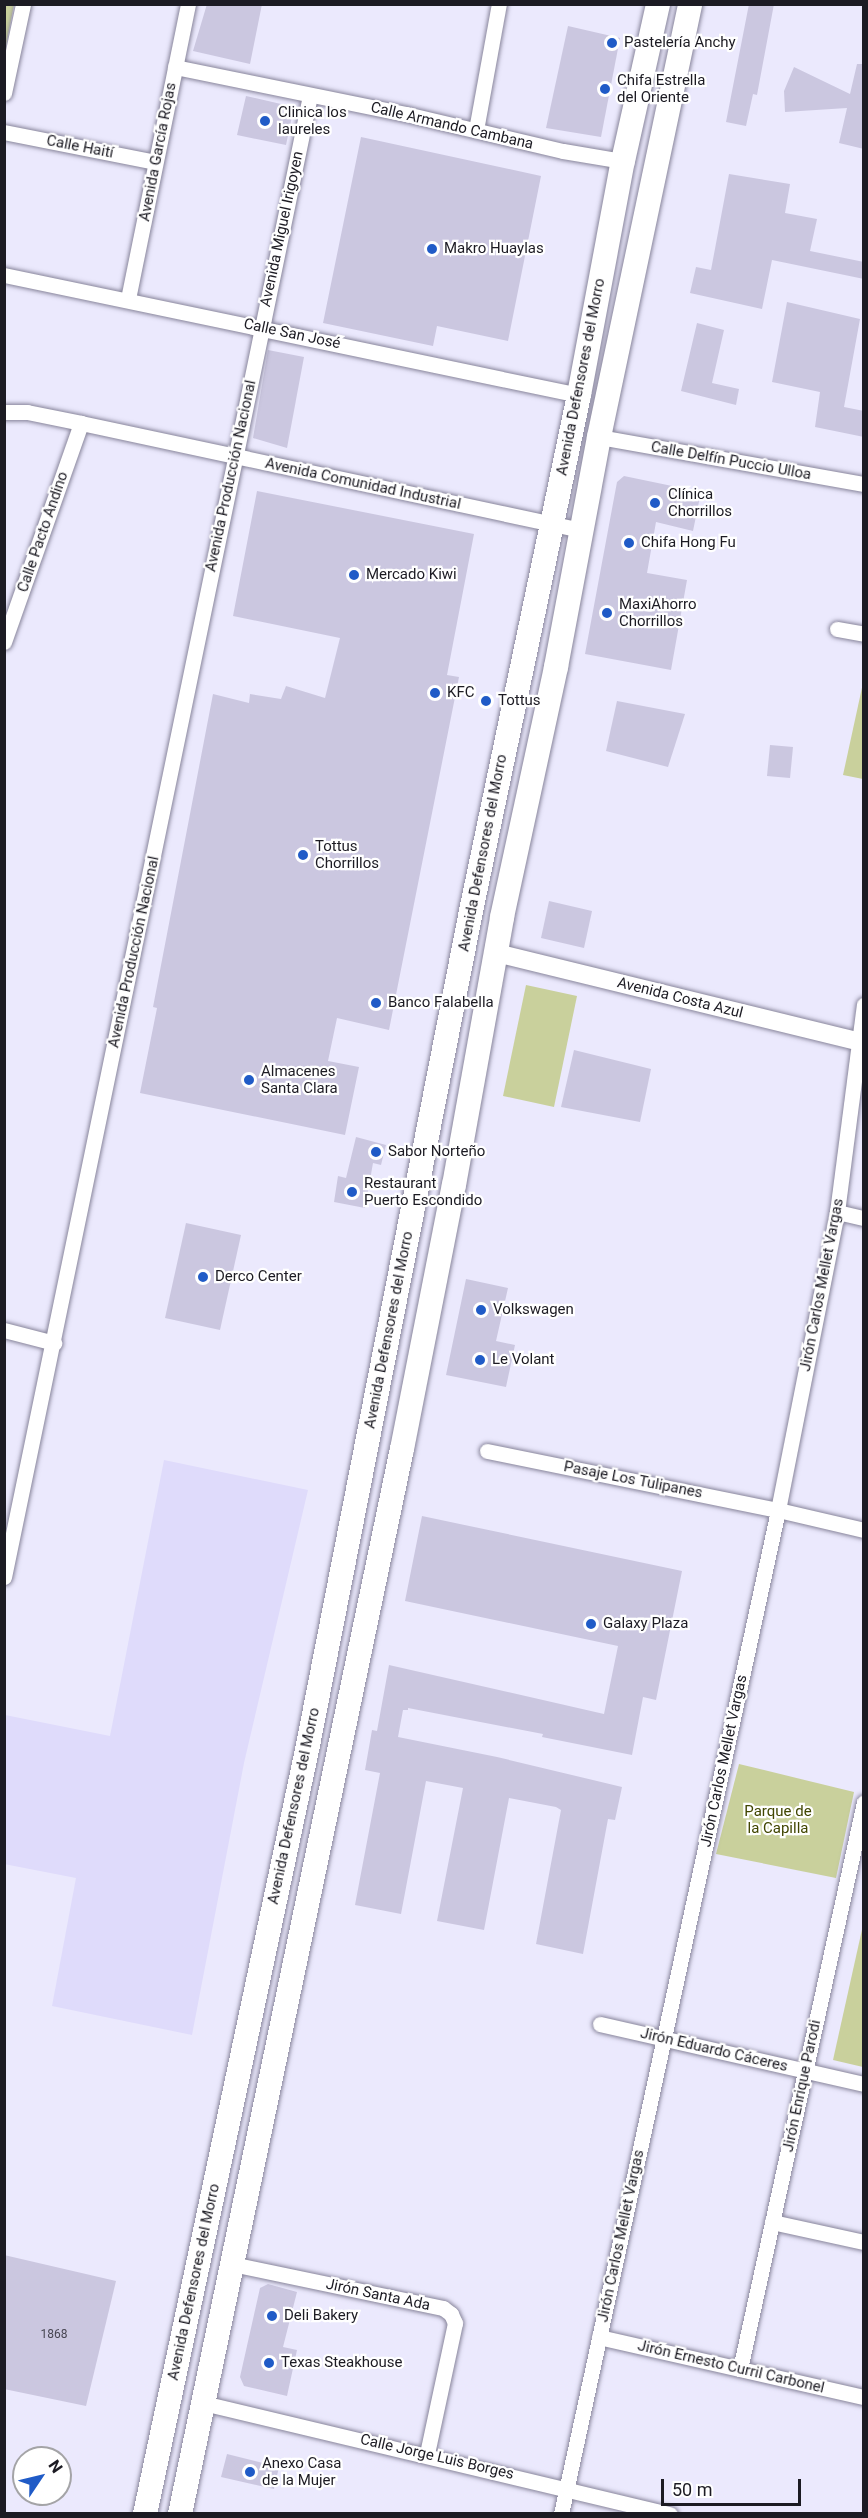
<!DOCTYPE html>
<meta charset="utf-8">
<style>
body{margin:0}
#map{position:relative;width:868px;height:2518px;overflow:hidden;background:#ebe9fd;font-family:Roboto,sans-serif}
div>[style]{position:absolute}
[style*='--x']{left:calc(var(--x)*1px);top:calc(var(--y)*1px);width:calc(var(--w)*1px);rotate:calc(var(--a)*1deg)}
.built>*{inset:0;background:#dfdbfb}
.green>*{inset:0;background:#c9d09c}
.building>*{inset:0;background:#cbc7e0}
.roads{filter:drop-shadow(0 0 2px #88859b) drop-shadow(0 0 2px #88859b)}
.minor>*{height:15px;margin:-7.5px;padding:0 7.5px;transform-origin:7.5px;border-radius:7.5px;background:#fff}
.tertiary>*{height:18px;margin:-9px;padding:0 9px;transform-origin:9px;border-radius:9px;background:#fff}
.primary>*{height:24px;margin:-12px;padding:0 12px;transform-origin:12px;border-radius:12px;background:#fff}
.dots>*{width:16px;height:16px;translate:-50% -50%;box-sizing:border-box;border:3px solid #fff;border-radius:50%}
span{translate:-50% -50%;white-space:nowrap;text-align:center;line-height:1.15;-webkit-text-stroke:4.5px #fff;paint-order:stroke}
.number-label{font-size:12px;color:#484652}
.number-label span{-webkit-text-stroke-width:0}
.poi-label{font-size:15px;color:#1c1b23}
.left{translate:0 -50%;text-align:left}
.street-label{font-size:15px;color:#1c1b23}
.park-label{font-size:15px;color:#414602}
.frame{position:absolute;inset:0;border:6px solid #1c1b23;pointer-events:none}
.north{position:absolute;left:12px;top:2446px;width:60px;height:60px;box-sizing:border-box;background:#fff;border:2px solid #a4a4a7;border-radius:50%;rotate:55deg;font-size:16px;font-weight:700;line-height:24px;text-align:center;color:#1c1b23}
.north::after{content:'';display:block;margin:auto;width:21px;height:27px;background:#205bc7;clip-path:polygon(50% 0,100% 100%,50% 72%,0 100%)}
.scale{position:absolute;left:661px;top:2479px;width:140px;height:27px;box-sizing:border-box;border:3px solid #1c1b23;border-top:0;padding-left:8px;font-size:18px;line-height:21px;white-space:nowrap;color:#1c1b23;-webkit-text-stroke:4px #fff;paint-order:stroke}
</style>
<div id="map">
<div class="built">
<i style="clip-path:polygon(164px 1460px,308px 1490px,244px 1763px,192px 2035px,52px 2006px,76px 1878px,4px 1864px,5px 1715px,110px 1736px)"></i>
</div>
<div class="green">
<i style="clip-path:polygon(5px 4px,14px 5px,5px 51px,4px 5px)"></i>
<i style="clip-path:polygon(863px 683px,864px 779px,863px 779px,843px 775px)"></i>
<i style="clip-path:polygon(526px 985px,577px 996px,554px 1107px,503px 1096px)"></i>
<i style="clip-path:polygon(739px 1764px,854px 1792px,836px 1878px,716px 1854px)"></i>
<i style="clip-path:polygon(863px 1925px,864px 2067px,863px 2067px,833px 2060px)"></i>
</div>
<div class="building">
<i style="clip-path:polygon(207px 4px,262px 4px,250px 64px,193px 51px)"></i>
<i style="clip-path:polygon(749px 4px,774px 4px,757px 95px,753px 94px,746px 126px,726px 122px)"></i>
<i style="clip-path:polygon(568px 26px,620px 38px,601px 137px,546px 128px)"></i>
<i style="clip-path:polygon(857px 64px,864px 64px,864px 149px,839px 143px,847px 108px,785px 112px,784px 91px,794px 67px,850px 94px)"></i>
<i style="clip-path:polygon(246px 96px,294px 107px,286px 145px,237px 135px)"></i>
<i style="clip-path:polygon(361px 137px,541px 176px,508px 341px,437px 326px,433px 346px,323px 323px)"></i>
<i style="clip-path:polygon(729px 174px,790px 184px,785px 213px,817px 219px,810px 251px,864px 262px,864px 279px,772px 260px,762px 309px,690px 293px,696px 267px,711px 270px)"></i>
<i style="clip-path:polygon(787px 302px,860px 319px,844px 407px,864px 411px,864px 437px,815px 427px,820px 392px,772px 382px)"></i>
<i style="clip-path:polygon(697px 323px,724px 330px,712px 383px,739px 389px,736px 405px,681px 391px)"></i>
<i style="clip-path:polygon(268px 350px,304px 357px,287px 448px,253px 438px)"></i>
<i style="clip-path:polygon(624px 476px,701px 492px,693px 531px,656px 522px,647px 573px,687px 580px,671px 670px,585px 654px,617px 482px)"></i>
<i style="clip-path:polygon(257px 491px,474px 534px,447px 675px,459px 677px,389px 1030px,337px 1018px,328px 1061px,359px 1067px,345px 1135px,140px 1093px,157px 1008px,153px 1007px,213px 694px,249px 703px,250px 694px,281px 699px,286px 686px,325px 698px,340px 638px,233px 616px)"></i>
<i style="clip-path:polygon(617px 701px,685px 714px,668px 767px,606px 751px)"></i>
<i style="clip-path:polygon(770px 745px,793px 747px,790px 778px,767px 776px)"></i>
<i style="clip-path:polygon(549px 901px,592px 911px,584px 948px,541px 938px)"></i>
<i style="clip-path:polygon(574px 1050px,651px 1069px,640px 1122px,561px 1107px)"></i>
<i style="clip-path:polygon(356px 1137px,386px 1145px,381px 1165px,373px 1163px,365px 1208px,334px 1202px,338px 1176px,346px 1178px)"></i>
<i style="clip-path:polygon(186px 1223px,241px 1235px,220px 1330px,165px 1318px)"></i>
<i style="clip-path:polygon(466px 1279px,508px 1288px,496px 1341px,515px 1345px,506px 1387px,446px 1375px)"></i>
<i style="clip-path:polygon(422px 1516px,682px 1571px,656px 1700px,643px 1697px,632px 1755px,542px 1737px,543px 1734px,408px 1708px,408px 1710px,403px 1710px,398px 1737px,497px 1757px,622px 1787px,615px 1820px,608px 1819px,583px 1954px,536px 1944px,561px 1810px,556px 1807px,509px 1798px,484px 1930px,437px 1921px,463px 1788px,426px 1781px,401px 1914px,355px 1905px,380px 1773px,365px 1770px,372px 1730px,377px 1731px,389px 1665px,604px 1714px,618px 1646px,405px 1601px)"></i>
<i style="clip-path:polygon(4px 2255px,116px 2281px,86px 2406px,4px 2389px)"></i>
<i style="clip-path:polygon(268px 2284px,297px 2292px,283px 2347px,297px 2350px,287px 2396px,244px 2386px,240px 2377px,260px 2288px)"></i>
<i style="clip-path:polygon(227px 2454px,279px 2467px,274px 2489px,221px 2477px)"></i>
</div>
<div class="roads">
<div class="minor">
<i style="--x:175;--y:67;--w:236;--a:11.5"></i>
<i style="--x:406;--y:114;--w:161;--a:13.3"></i>
<i style="--x:563;--y:151;--w:61;--a:9.5"></i>
<i style="--x:4;--y:93;--w:91;--a:-77.9"></i>
<i style="--x:476;--y:130;--w:128;--a:-79.7"></i>
<i style="--x:4;--y:132;--w:154;--a:11.2"></i>
<i style="--x:4;--y:275;--w:587;--a:11.79"></i>
<i style="--x:128;--y:299;--w:301;--a:-78.5"></i>
<i style="--x:4;--y:412;--w:23;--a:0"></i>
<i style="--x:27;--y:412;--w:55;--a:11.5"></i>
<i style="--x:81;--y:423;--w:511;--a:12.08"></i>
<i style="--x:599;--y:437;--w:269;--a:10.1"></i>
<i style="--x:837;--y:629;--w:27;--a:10"></i>
<i style="--x:4;--y:642;--w:232;--a:-70.6"></i>
<i style="--x:837;--y:1212;--w:28;--a:13"></i>
<i style="--x:4;--y:1330;--w:52;--a:14.6"></i>
<i style="--x:487;--y:1451;--w:297;--a:11.5"></i>
<i style="--x:778;--y:1510;--w:88;--a:13.1"></i>
<i style="--x:4;--y:1577;--w:1513;--a:-78.33"></i>
<i style="--x:600;--y:2024;--w:271;--a:12.8"></i>
<i style="--x:772;--y:2222;--w:94;--a:12.3"></i>
<i style="--x:232;--y:2264;--w:216;--a:11.8"></i>
<i style="--x:443;--y:2308;--w:10;--a:37"></i>
<i style="--x:451;--y:2314;--w:10;--a:66"></i>
<i style="--x:455;--y:2323;--w:134;--a:102.1"></i>
<i style="--x:599;--y:2337;--w:272;--a:12.8"></i>
<i style="--x:740;--y:2369;--w:580;--a:-77.66"></i>
<i style="--x:203;--y:2403;--w:480;--a:13.4"></i>
<i style="--x:561;--y:2514;--w:1027;--a:-77.8"></i>
<i style="--x:778;--y:1510;--w:304;--a:-78.8"></i>
<i style="--x:837;--y:1212;--w:209;--a:-82.6"></i>
</div>
<div class="tertiary">
<i style="--x:496;--y:953;--w:379;--a:13.7"></i>
</div>
<div class="primary">
<i style="--x:145;--y:2514;--w:786;--a:-78.03"></i>
<i style="--x:308;--y:1745;--w:850;--a:-78.94"></i>
<i style="--x:471;--y:911;--w:527;--a:-78.18"></i>
<i style="--x:579;--y:395;--w:238;--a:-79.4"></i>
<i style="--x:623;--y:161;--w:161;--a:-77.4"></i>
<i style="--x:180;--y:2514;--w:1088;--a:-78.23"></i>
<i style="--x:402;--y:1449;--w:269;--a:-78.9"></i>
<i style="--x:454;--y:1185;--w:272;--a:-79.8"></i>
<i style="--x:502;--y:917;--w:256;--a:-77.8"></i>
<i style="--x:556;--y:667;--w:234;--a:-79.4"></i>
<i style="--x:599;--y:437;--w:442;--a:-78.1"></i>
</div>
</div>
<div class="dots">
<i style="left:612px;top:43px;background:#205bc7"></i>
<i style="left:605px;top:89px;background:#205bc7"></i>
<i style="left:265px;top:121px;background:#205bc7"></i>
<i style="left:432px;top:249px;background:#205bc7"></i>
<i style="left:655px;top:503px;background:#205bc7"></i>
<i style="left:629px;top:543px;background:#205bc7"></i>
<i style="left:354px;top:575px;background:#205bc7"></i>
<i style="left:607px;top:613px;background:#205bc7"></i>
<i style="left:435px;top:693px;background:#205bc7"></i>
<i style="left:486px;top:701px;background:#205bc7"></i>
<i style="left:303px;top:855px;background:#205bc7"></i>
<i style="left:376px;top:1003px;background:#205bc7"></i>
<i style="left:249px;top:1080px;background:#205bc7"></i>
<i style="left:376px;top:1152px;background:#205bc7"></i>
<i style="left:352px;top:1192px;background:#205bc7"></i>
<i style="left:203px;top:1277px;background:#205bc7"></i>
<i style="left:481px;top:1310px;background:#205bc7"></i>
<i style="left:480px;top:1360px;background:#205bc7"></i>
<i style="left:591px;top:1624px;background:#205bc7"></i>
<i style="left:272px;top:2316px;background:#205bc7"></i>
<i style="left:269px;top:2363px;background:#205bc7"></i>
<i style="left:250px;top:2472px;background:#205bc7"></i>
</div>
<div class="number-label">
<span style="left:54px;top:2335px">1868</span>
</div>
<div class="poi-label">
<span class="left" style="left:624px;top:43px">Pastelería Anchy</span>
<span class="left" style="left:617px;top:89px">Chifa Estrella<br>del Oriente</span>
<span class="left" style="left:278px;top:121px">Clinica los<br>laureles</span>
<span class="left" style="left:444px;top:249px">Makro Huaylas</span>
<span class="left" style="left:668px;top:503px">Clínica<br>Chorrillos</span>
<span class="left" style="left:641px;top:543px">Chifa Hong Fu</span>
<span class="left" style="left:366px;top:575px">Mercado Kiwi</span>
<span class="left" style="left:619px;top:613px">MaxiAhorro<br>Chorrillos</span>
<span class="left" style="left:447px;top:693px">KFC</span>
<span class="left" style="left:498px;top:701px">Tottus</span>
<span class="left" style="left:315px;top:855px">Tottus<br>Chorrillos</span>
<span class="left" style="left:388px;top:1003px">Banco Falabella</span>
<span class="left" style="left:261px;top:1080px">Almacenes<br>Santa Clara</span>
<span class="left" style="left:388px;top:1152px">Sabor Norteño</span>
<span class="left" style="left:364px;top:1192px">Restaurant<br>Puerto Escondido</span>
<span class="left" style="left:215px;top:1277px">Derco Center</span>
<span class="left" style="left:493px;top:1310px">Volkswagen</span>
<span class="left" style="left:492px;top:1360px">Le Volant</span>
<span class="left" style="left:603px;top:1624px">Galaxy Plaza</span>
<span class="left" style="left:284px;top:2316px">Deli Bakery</span>
<span class="left" style="left:281px;top:2363px">Texas Steakhouse</span>
<span class="left" style="left:262px;top:2472px">Anexo Casa<br>de la Mujer</span>
</div>
<div class="street-label">
<span style="left:452px;top:126px;rotate:13deg">Calle Armando Cambana</span>
<span style="left:80px;top:147px;rotate:11deg">Calle Haití</span>
<span style="left:158px;top:152px;rotate:-79deg">Avenida García Rojas</span>
<span style="left:282px;top:229px;rotate:-78deg">Avenida Miguel Irigoyen</span>
<span style="left:292px;top:334px;rotate:12deg">Calle San José</span>
<span style="left:581px;top:377px;rotate:-79deg">Avenida Defensores del Morro</span>
<span style="left:731px;top:461px;rotate:10deg">Calle Delfín Puccio Ulloa</span>
<span style="left:231px;top:476px;rotate:-78deg">Avenida Producción Nacional</span>
<span style="left:363px;top:484px;rotate:12deg">Avenida Comunidad Industrial</span>
<span style="left:43px;top:532px;rotate:-71deg">Calle Pacto Andino</span>
<span style="left:483px;top:853px;rotate:-79deg">Avenida Defensores del Morro</span>
<span style="left:134px;top:952px;rotate:-78deg">Avenida Producción Nacional</span>
<span style="left:680px;top:998px;rotate:14deg">Avenida Costa Azul</span>
<span style="left:822px;top:1285px;rotate:-79deg">Jirón Carlos Mellet Vargas</span>
<span style="left:389px;top:1330px;rotate:-79deg">Avenida Defensores del Morro</span>
<span style="left:633px;top:1480px;rotate:11deg">Pasaje Los Tulipanes</span>
<span style="left:724px;top:1761px;rotate:-78deg">Jirón Carlos Mellet Vargas</span>
<span style="left:294px;top:1806px;rotate:-78deg">Avenida Defensores del Morro</span>
<span style="left:714px;top:2050px;rotate:13deg">Jirón Eduardo Cáceres</span>
<span style="left:802px;top:2086px;rotate:-78deg">Jirón Enrique Parodi</span>
<span style="left:621px;top:2236px;rotate:-78deg">Jirón Carlos Mellet Vargas</span>
<span style="left:194px;top:2282px;rotate:-78deg">Avenida Defensores del Morro</span>
<span style="left:378px;top:2295px;rotate:12deg">Jirón Santa Ada</span>
<span style="left:731px;top:2367px;rotate:13deg">Jirón Ernesto Curril Carbonel</span>
<span style="left:437px;top:2457px;rotate:13deg">Calle Jorge Luis Borges</span>
</div>
<div class="park-label">
<span style="left:778px;top:1820px">Parque de<br>la Capilla</span>
</div>
<div class="frame"></div>
<div class="north">N</div>
<div class="scale">50 m</div>
</div>
